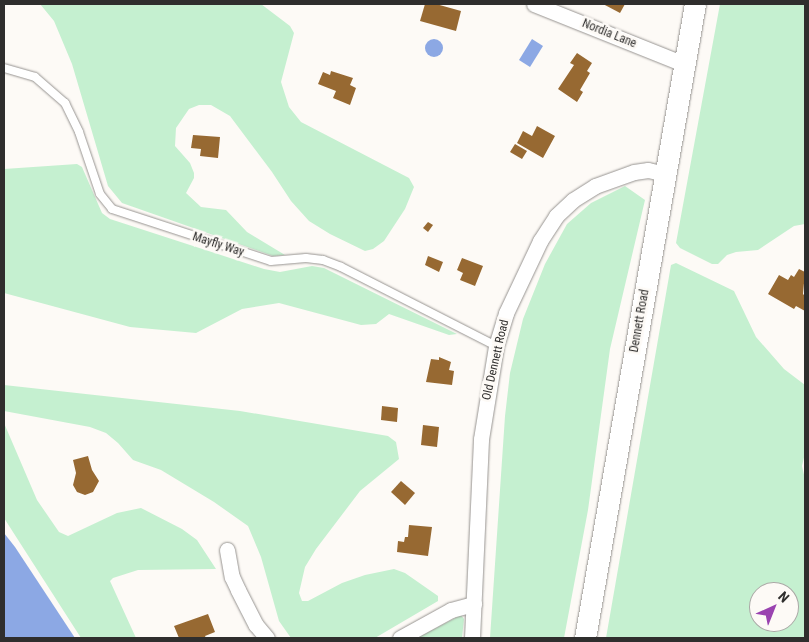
<!DOCTYPE html>
<style>
body{margin:0}
#map{position:relative;width:809px;height:642px;overflow:hidden;background:#fdfaf6;font-family:"Roboto Condensed",sans-serif}
div>[style]{position:absolute}
[style*='--x']{left:calc(var(--x)*1px);top:calc(var(--y)*1px);width:calc(var(--w)*1px);rotate:calc(var(--a)*1deg)}
.green>*{inset:0;background:#c5f0d0}
.water>*{inset:0;background:#8ca8e4}
.round{border-radius:50%}
.building>*{inset:0;background:#976932}
.roads{filter:drop-shadow(0 0 1px #979491) drop-shadow(0 0 1px #979491)}
.lane>*{height:8px;margin:-4px;padding:0 4px;transform-origin:4px;border-radius:4px;background:#fff}
.street>*{height:15px;margin:-7.5px;padding:0 7.5px;transform-origin:7.5px;border-radius:7.5px;background:#fff}
.secondary>*{height:21px;margin:-10.5px;padding:0 10.5px;transform-origin:10.5px;border-radius:10.5px;background:#fff}
span{translate:-50% -50%;white-space:nowrap;text-align:center;line-height:1.15;-webkit-text-stroke:5px #fdfaf6;paint-order:stroke}
.street-label{font-size:12px;color:#2f2e2d}
.frame{position:absolute;inset:0;border:5px solid #2f2e2d;pointer-events:none}
.north{position:absolute;left:749px;top:582px;width:50px;height:50px;box-sizing:border-box;background:#fdfaf6;border:1px solid #aba8a6;border-radius:50%;rotate:44deg;font-size:14px;font-weight:700;line-height:20px;text-align:center;color:#2f2e2d}
.north::after{content:'';display:block;margin:auto;width:18px;height:22px;background:#9a43b0;clip-path:polygon(50% 0,100% 100%,50% 72%,0 100%)}
</style>
<div id="map">
<div class="green">
<i style="clip-path:polygon(40px 4px,261px 4px,290px 26px,294px 33px,281px 82px,289px 107px,301px 122px,409px 178px,414px 187px,405px 209px,384px 241px,373px 249px,365px 251px,330px 234px,309px 221px,291px 201px,272px 172px,230px 116px,211px 105px,199px 105px,189px 109px,176px 128px,175px 146px,190px 163px,194px 173px,194px 178px,186px 193px,201px 207px,226px 210px,247px 232px,285px 255px,273px 256px,122px 203px,108px 186px,72px 64px,54px 21px)"></i>
<i style="clip-path:polygon(720px 4px,805px 4px,805px 224px,794px 226px,758px 250px,736px 252px,727px 255px,718px 264px,712px 264px,680px 248px,676px 243px)"></i>
<i style="clip-path:polygon(77px 164px,82px 167px,102px 213px,110px 219px,264px 269px,280px 272px,312px 266px,324px 268px,457px 334px,449px 335px,389px 314px,376px 324px,361px 325px,279px 303px,242px 309px,196px 333px,130px 327px,4px 293px,4px 169px)"></i>
<i style="clip-path:polygon(625px 186px,645px 200px,610px 349px,588px 510px,564px 638px,490px 638px,505px 416px,510px 373px,523px 319px,545px 264px,567px 224px,591px 203px)"></i>
<i style="clip-path:polygon(evenodd,676px 263px,734px 291px,756px 337px,784px 369px,805px 385px,805px 453px,802px 466px,805px 479px,805px 638px,606px 638px,671px 265px,676px 263px,759px 592px,789px 592px,789px 622px,759px 622px,759px 592px)"></i>
<i style="clip-path:polygon(4px 385px,240px 411px,388px 436px,396px 442px,399px 459px,360px 491px,316px 549px,305px 567px,299px 593px,302px 601px,308px 601px,342px 583px,365px 575px,394px 569px,405px 573px,438px 596px,438px 601px,375px 638px,291px 638px,279px 621px,261px 557px,248px 526px,214px 502px,161px 470px,133px 460px,118px 443px,106px 433px,90px 427px,4px 411px)"></i>
<i style="clip-path:polygon(4px 423px,37px 500px,59px 532px,68px 536px,117px 513px,141px 508px,182px 529px,197px 540px,216px 569px,138px 570px,113px 578px,110px 581px,136px 638px,81px 638px,4px 518px)"></i>
<i style="clip-path:polygon(461px 615px,464px 619px,462px 638px,417px 638px)"></i>
</div>
<div class="water">
<i style="clip-path:polygon(532px 39px,543px 46px,530px 67px,519px 60px)"></i>
<i class="round" style="left:425px;top:39px;width:18px;height:18px"></i>
<i style="clip-path:polygon(4px 533px,15px 547px,75px 638px,4px 638px)"></i>
</div>
<div class="building">
<i style="clip-path:polygon(425px 4px,436px 4px,461px 11px,456px 31px,420px 21px)"></i>
<i style="clip-path:polygon(603px 4px,625px 4px,620px 13px)"></i>
<i style="clip-path:polygon(577px 53px,592px 63px,587px 71px,590px 73px,580px 90px,583px 92px,577px 102px,558px 89px,574px 65px,570px 63px)"></i>
<i style="clip-path:polygon(331px 71px,353px 78px,350px 85px,356px 88px,350px 105px,333px 98px,336px 91px,318px 84px,323px 72px,330px 75px)"></i>
<i style="clip-path:polygon(537px 126px,555px 136px,543px 158px,517px 143px,523px 131px,532px 136px)"></i>
<i style="clip-path:polygon(193px 135px,220px 137px,218px 158px,200px 156px,201px 149px,191px 148px)"></i>
<i style="clip-path:polygon(515px 144px,527px 151px,522px 159px,510px 152px)"></i>
<i style="clip-path:polygon(428px 222px,433px 225px,428px 232px,423px 228px)"></i>
<i style="clip-path:polygon(428px 256px,443px 262px,439px 272px,425px 265px)"></i>
<i style="clip-path:polygon(462px 258px,483px 266px,475px 286px,460px 280px,463px 273px,457px 270px)"></i>
<i style="clip-path:polygon(799px 269px,805px 272px,803px 294px,805px 296px,805px 311px,796px 306px,794px 309px,768px 294px,779px 275px,788px 280px,791px 275px,794px 277px)"></i>
<i style="clip-path:polygon(439px 357px,451px 362px,449px 370px,454px 371px,452px 385px,426px 382px,431px 359px,439px 360px)"></i>
<i style="clip-path:polygon(382px 406px,398px 408px,397px 422px,381px 420px)"></i>
<i style="clip-path:polygon(423px 425px,439px 427px,437px 447px,421px 445px)"></i>
<i style="clip-path:polygon(88px 456px,92px 470px,99px 481px,93px 492px,85px 495px,77px 492px,73px 485px,76px 473px,73px 460px)"></i>
<i style="clip-path:polygon(401px 481px,415px 493px,405px 505px,391px 492px)"></i>
<i style="clip-path:polygon(409px 525px,432px 527px,428px 556px,397px 552px,398px 541px,404px 542px,405px 537px,408px 537px)"></i>
<i style="clip-path:polygon(208px 614px,215px 632px,205px 636px,206px 638px,179px 638px,174px 626px)"></i>
</div>
<div class="roads">
<div class="lane">
<i style="--x:4;--y:68;--w:32;--a:16"></i>
<i style="--x:35;--y:77;--w:40;--a:41"></i>
<i style="--x:65;--y:103;--w:32;--a:64"></i>
<i style="--x:79;--y:132;--w:65;--a:71.3"></i>
<i style="--x:100;--y:194;--w:19;--a:51"></i>
<i style="--x:112;--y:209;--w:167;--a:18.1"></i>
<i style="--x:271;--y:261;--w:35;--a:-5"></i>
<i style="--x:306;--y:258;--w:17;--a:7"></i>
<i style="--x:323;--y:260;--w:19;--a:21"></i>
<i style="--x:341;--y:267;--w:174;--a:27"></i>
</div>
<div class="street">
<i style="--x:534;--y:4;--w:162;--a:21.8"></i>
<i style="--x:227;--y:550;--w:27;--a:80"></i>
<i style="--x:232;--y:577;--w:14;--a:65"></i>
<i style="--x:238;--y:590;--w:39;--a:63"></i>
<i style="--x:256;--y:625;--w:17;--a:50"></i>
<i style="--x:400;--y:638;--w:58;--a:-28.8"></i>
<i style="--x:451;--y:610;--w:24;--a:-15"></i>
<i style="--x:472;--y:638;--w:199;--a:-87.4"></i>
<i style="--x:481;--y:439;--w:94;--a:-80.8"></i>
<i style="--x:496;--y:346;--w:34;--a:-73"></i>
<i style="--x:506;--y:313;--w:80;--a:-64.7"></i>
<i style="--x:540;--y:241;--w:30;--a:-57"></i>
<i style="--x:556;--y:216;--w:23;--a:-43"></i>
<i style="--x:573;--y:200;--w:26;--a:-32"></i>
<i style="--x:595;--y:186;--w:41;--a:-19.7"></i>
<i style="--x:634;--y:172;--w:14;--a:-8"></i>
<i style="--x:648;--y:170;--w:18;--a:13"></i>
</div>
<div class="secondary">
<i style="--x:585;--y:638;--w:643;--a:-80.16"></i>
</div>
</div>
<div class="street-label">
<span style="left:609px;top:34px;rotate:22deg">Nordia Lane</span>
<span style="left:218px;top:245px;rotate:18deg">Mayfly Way</span>
<span style="left:640px;top:321px;rotate:-80deg">Dennett Road</span>
<span style="left:496px;top:360px;rotate:-77deg">Old Dennett Road</span>
</div>
<div class="frame"></div>
<div class="north">N</div>
</div>
